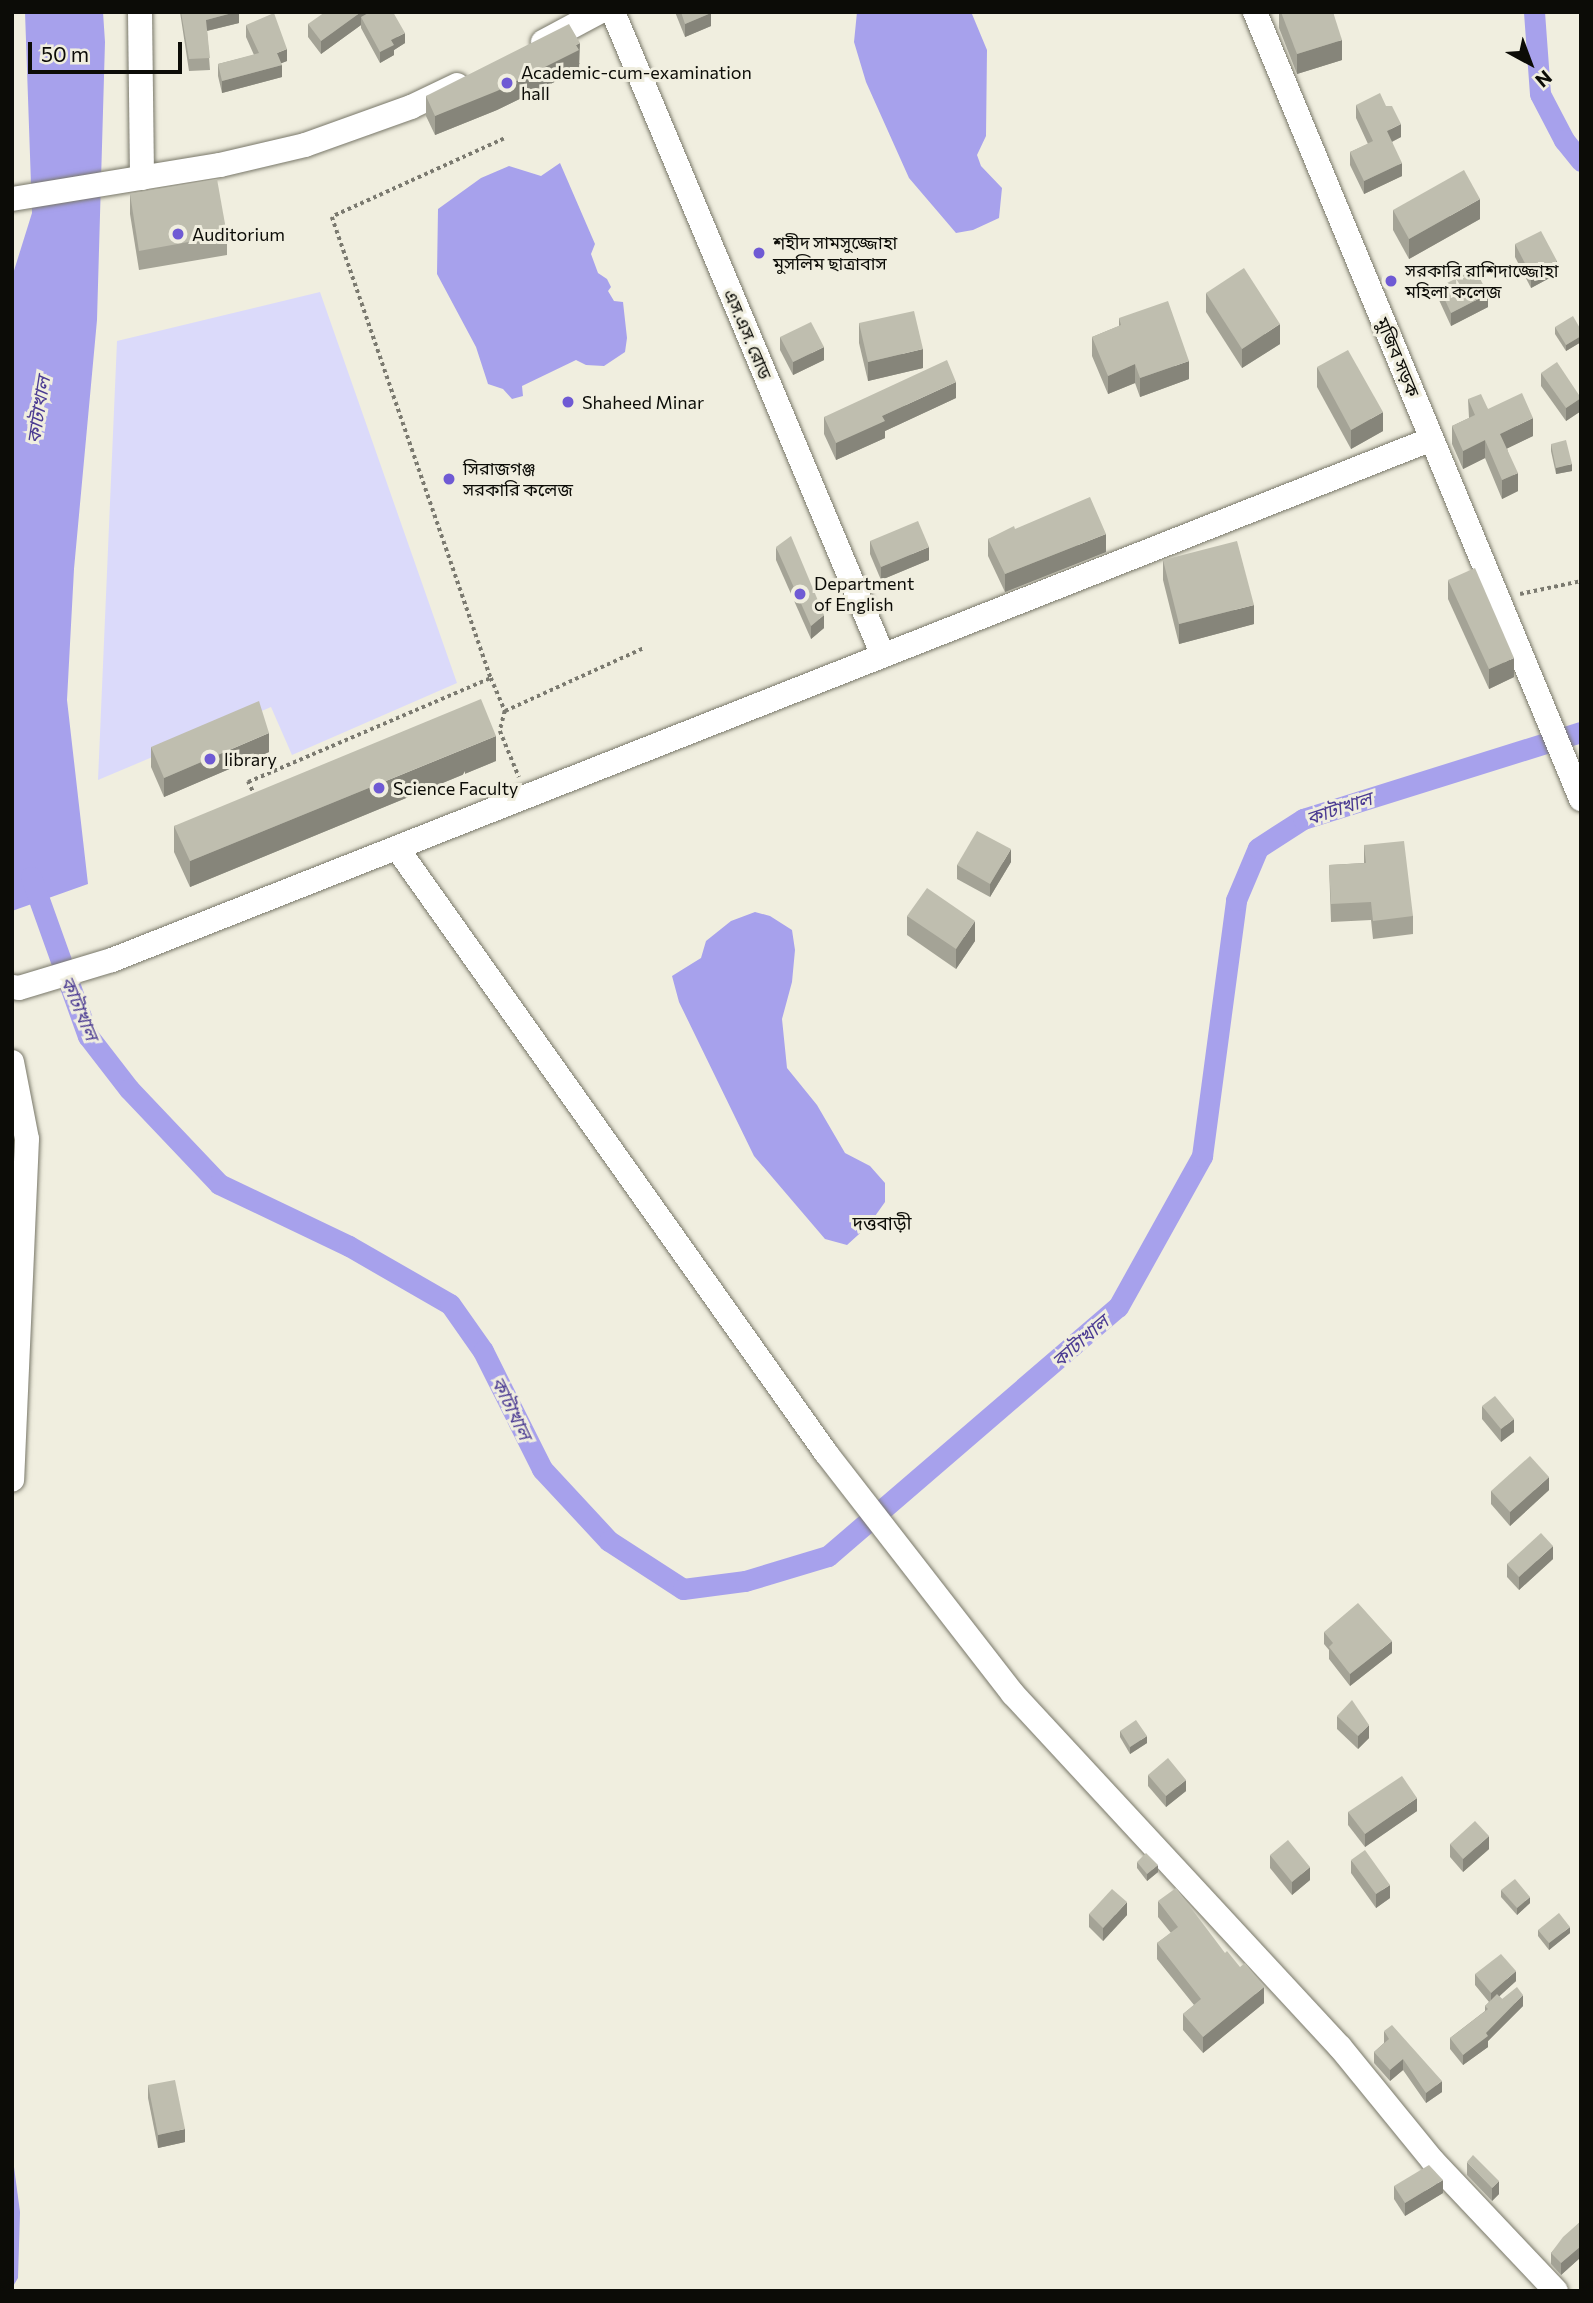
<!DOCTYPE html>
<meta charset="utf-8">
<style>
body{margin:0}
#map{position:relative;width:1593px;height:2303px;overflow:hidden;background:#f0eedf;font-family:Commissioner,"Noto Sans Bengali",sans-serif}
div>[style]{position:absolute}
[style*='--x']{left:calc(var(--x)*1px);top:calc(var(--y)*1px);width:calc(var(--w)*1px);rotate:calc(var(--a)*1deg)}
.green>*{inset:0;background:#dbdafa}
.water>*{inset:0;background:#a7a1ec}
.canal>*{height:21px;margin:-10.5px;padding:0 10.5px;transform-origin:10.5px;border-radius:10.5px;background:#a7a1ec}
.path>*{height:3.5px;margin-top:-1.75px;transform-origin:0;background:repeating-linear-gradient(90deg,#7b7a70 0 3.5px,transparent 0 7px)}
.roads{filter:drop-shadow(0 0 2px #787769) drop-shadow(0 0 2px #787769)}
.minor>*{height:24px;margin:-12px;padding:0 12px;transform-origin:12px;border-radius:12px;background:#fff}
.wall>*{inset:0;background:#a4a396}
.shaded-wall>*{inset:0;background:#86857a}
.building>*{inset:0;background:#bfbeaf}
.dots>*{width:19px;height:19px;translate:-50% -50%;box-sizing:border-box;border:4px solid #f0eedf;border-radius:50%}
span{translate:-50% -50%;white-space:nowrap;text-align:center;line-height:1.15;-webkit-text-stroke:6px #f0eedf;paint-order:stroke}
.poi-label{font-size:18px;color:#0c0c07}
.left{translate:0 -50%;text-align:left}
.street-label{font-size:18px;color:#0c0c07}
.water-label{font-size:19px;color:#4b3b92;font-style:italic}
.neighbourhood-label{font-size:19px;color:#0c0c07}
.frame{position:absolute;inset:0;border:14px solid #0c0c07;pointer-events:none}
.north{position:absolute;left:1495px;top:28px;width:70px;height:70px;-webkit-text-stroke:5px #f0eedf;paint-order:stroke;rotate:139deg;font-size:19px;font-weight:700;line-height:28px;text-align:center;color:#0c0c07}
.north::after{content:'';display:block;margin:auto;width:24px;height:32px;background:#0c0c07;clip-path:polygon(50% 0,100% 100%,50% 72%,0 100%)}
.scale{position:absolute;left:28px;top:42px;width:154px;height:32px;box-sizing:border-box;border:4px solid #0c0c07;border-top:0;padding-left:9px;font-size:21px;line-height:24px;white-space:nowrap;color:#0c0c07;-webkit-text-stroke:5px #f0eedf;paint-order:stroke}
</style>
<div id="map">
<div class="green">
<i style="clip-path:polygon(320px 292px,457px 683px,292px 755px,271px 707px,98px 780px,117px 341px)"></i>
</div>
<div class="water">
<i style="clip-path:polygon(25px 12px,103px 12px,105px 42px,97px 320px,74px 569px,67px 700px,88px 884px,12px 911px,12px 277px,32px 213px)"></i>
<i style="clip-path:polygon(857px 12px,972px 14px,987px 50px,986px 136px,977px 155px,981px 166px,1002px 188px,999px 218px,973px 230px,956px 233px,909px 178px,866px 82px,854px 42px)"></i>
<i style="clip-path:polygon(560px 163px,595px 244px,591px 254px,598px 273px,607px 279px,611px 287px,608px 291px,614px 301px,623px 302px,627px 338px,625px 352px,604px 366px,586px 365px,576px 360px,522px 386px,523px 396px,512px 399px,503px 389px,488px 384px,476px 347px,437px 274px,438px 209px,481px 178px,509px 166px,541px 176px)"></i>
<i style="clip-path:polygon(755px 912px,770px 916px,792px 930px,795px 950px,792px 982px,782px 1019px,787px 1068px,817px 1105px,845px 1153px,870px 1166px,885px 1183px,885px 1202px,868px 1226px,847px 1245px,825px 1239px,754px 1156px,679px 1002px,672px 976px,701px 958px,706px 941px,731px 921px)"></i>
<i style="clip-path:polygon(12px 2152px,20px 2212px,18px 2278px,12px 2288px)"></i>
</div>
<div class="canal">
<i style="--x:1534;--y:12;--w:82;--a:85.8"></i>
<i style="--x:1540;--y:94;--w:52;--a:62.4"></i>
<i style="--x:1564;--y:140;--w:27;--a:51"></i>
<i style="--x:31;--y:877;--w:169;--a:70.3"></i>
<i style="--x:88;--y:1036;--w:67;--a:52.3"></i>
<i style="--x:129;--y:1089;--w:131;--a:46.5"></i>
<i style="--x:219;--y:1184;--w:144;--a:25.5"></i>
<i style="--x:349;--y:1246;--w:116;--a:29.9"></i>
<i style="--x:450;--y:1304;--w:57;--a:54.9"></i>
<i style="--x:483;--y:1351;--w:132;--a:63.4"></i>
<i style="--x:542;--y:1469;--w:98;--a:47.1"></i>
<i style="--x:609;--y:1541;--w:88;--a:33"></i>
<i style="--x:683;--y:1589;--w:63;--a:-7.4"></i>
<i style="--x:745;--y:1581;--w:87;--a:-16.8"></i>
<i style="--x:828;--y:1556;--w:382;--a:-40.7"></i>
<i style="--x:1118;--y:1307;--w:173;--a:-60.9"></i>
<i style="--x:1202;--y:1156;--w:258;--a:-82.4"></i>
<i style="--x:1236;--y:900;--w:56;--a:-67.1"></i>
<i style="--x:1258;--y:848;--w:54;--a:-32.8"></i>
<i style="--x:1303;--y:819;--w:291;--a:-17.4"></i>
</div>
<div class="path">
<i style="--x:504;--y:139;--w:189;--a:155.6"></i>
<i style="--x:332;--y:217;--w:488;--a:71"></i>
<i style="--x:491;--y:678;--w:36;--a:67"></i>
<i style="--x:505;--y:711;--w:153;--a:-24.4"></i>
<i style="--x:1520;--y:594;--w:62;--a:-12"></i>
<i style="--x:505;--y:711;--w:21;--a:104"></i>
<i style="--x:500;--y:731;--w:50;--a:67.6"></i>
<i style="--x:255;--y:797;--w:17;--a:-115"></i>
<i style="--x:248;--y:782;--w:264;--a:-23.2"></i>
</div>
<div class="roads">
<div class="minor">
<i style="--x:140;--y:12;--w:166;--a:89.3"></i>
<i style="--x:613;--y:12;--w:698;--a:67.25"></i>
<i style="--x:1255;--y:12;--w:852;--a:67.5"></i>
<i style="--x:543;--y:42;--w:64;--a:-28.2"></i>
<i style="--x:12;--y:199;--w:211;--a:-9.3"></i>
<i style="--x:220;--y:165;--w:87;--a:-13.2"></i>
<i style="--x:305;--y:145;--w:113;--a:-19.7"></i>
<i style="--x:411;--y:107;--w:51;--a:-25.6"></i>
<i style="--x:397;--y:848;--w:742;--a:54.66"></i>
<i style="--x:826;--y:1453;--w:305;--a:52.2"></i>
<i style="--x:1013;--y:1694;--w:481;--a:47.2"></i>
<i style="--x:1340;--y:2047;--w:147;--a:50.8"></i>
<i style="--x:1433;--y:2161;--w:179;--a:46.6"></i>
<i style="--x:12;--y:987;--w:7;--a:8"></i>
<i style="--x:19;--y:988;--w:97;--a:-16.8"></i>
<i style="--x:112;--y:960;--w:1419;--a:-21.54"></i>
<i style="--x:12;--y:1062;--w:78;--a:79"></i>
<i style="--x:27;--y:1139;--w:341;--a:92.5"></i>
</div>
</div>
<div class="wall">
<i style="clip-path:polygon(180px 12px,239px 12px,239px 23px,207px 31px,210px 70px,189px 71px)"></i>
<i style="clip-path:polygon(369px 12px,405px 43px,394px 50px,394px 55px,380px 63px,361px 28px,361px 25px,321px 54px,308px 37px,308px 24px)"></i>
<i style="clip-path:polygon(675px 12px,710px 12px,711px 26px,685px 37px)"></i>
<i style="clip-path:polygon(1279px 12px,1333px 12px,1342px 60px,1297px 74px,1279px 28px)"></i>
<i style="clip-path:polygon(246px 25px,287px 61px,281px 63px,282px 77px,222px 93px,218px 76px,218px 64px,254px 55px,246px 37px)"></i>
<i style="clip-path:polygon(579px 63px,579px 70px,497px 110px,435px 135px,426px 116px,426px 96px,580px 63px)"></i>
<i style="clip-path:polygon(1356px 105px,1401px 137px,1392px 142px,1402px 176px,1364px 194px,1350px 165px,1350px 152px,1368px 144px,1356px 118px)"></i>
<i style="clip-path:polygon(130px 194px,227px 235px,227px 255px,139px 270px,130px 214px)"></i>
<i style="clip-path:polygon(1393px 210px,1480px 219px,1409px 259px,1393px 230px)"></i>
<i style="clip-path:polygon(1515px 244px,1557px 274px,1531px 288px,1515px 257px)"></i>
<i style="clip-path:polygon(1439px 287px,1488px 307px,1451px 326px,1439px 300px)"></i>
<i style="clip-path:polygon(1206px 293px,1280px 344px,1242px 368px,1206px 312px)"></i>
<i style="clip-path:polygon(1119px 318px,1189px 379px,1140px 397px,1135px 383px,1108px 394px,1092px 356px,1092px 337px,1119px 326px)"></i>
<i style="clip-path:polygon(859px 323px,923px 368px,868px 381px,859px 343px)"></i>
<i style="clip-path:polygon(1555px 327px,1581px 330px,1581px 342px,1566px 351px,1555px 334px)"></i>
<i style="clip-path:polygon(780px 337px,824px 360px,793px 375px,780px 350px)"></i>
<i style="clip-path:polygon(1317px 367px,1383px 431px,1351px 449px,1317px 387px)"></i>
<i style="clip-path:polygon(1541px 373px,1581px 398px,1581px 411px,1566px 421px,1541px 386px)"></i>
<i style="clip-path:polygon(956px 398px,885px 431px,885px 438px,836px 460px,824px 434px,824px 417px)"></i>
<i style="clip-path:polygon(1468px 399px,1488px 409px,1533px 436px,1507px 448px,1518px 491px,1502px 499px,1485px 458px,1463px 469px,1452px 444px,1452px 426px,1469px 418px)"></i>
<i style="clip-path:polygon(1551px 444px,1572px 471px,1556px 474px,1551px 451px)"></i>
<i style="clip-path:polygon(1015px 529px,1106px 552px,1005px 592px,988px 556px,988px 539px)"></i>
<i style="clip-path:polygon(870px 541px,929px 560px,881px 580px,870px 554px)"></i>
<i style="clip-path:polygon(776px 547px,824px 628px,811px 639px,776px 560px)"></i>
<i style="clip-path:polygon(1163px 560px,1254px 624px,1179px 644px,1163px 580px)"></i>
<i style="clip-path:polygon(1448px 580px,1514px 677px,1489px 689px,1448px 599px)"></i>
<i style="clip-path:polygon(151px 747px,269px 752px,164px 797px,151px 767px)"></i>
<i style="clip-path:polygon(496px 761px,190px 887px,174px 852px,174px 826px)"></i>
<i style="clip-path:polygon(1364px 845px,1413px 916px,1413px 934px,1373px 939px,1371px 920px,1331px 922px,1329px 865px,1364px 863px)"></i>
<i style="clip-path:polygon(1011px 862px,990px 897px,957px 879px,957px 865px)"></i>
<i style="clip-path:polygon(907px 916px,975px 941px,956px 969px,907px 935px)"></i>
<i style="clip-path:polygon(1482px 1406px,1514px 1432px,1501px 1442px,1482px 1419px)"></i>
<i style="clip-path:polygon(1549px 1490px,1510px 1526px,1491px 1504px,1491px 1491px)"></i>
<i style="clip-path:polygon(1553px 1559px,1519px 1590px,1507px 1577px,1507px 1564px)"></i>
<i style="clip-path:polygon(1324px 1632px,1392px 1653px,1350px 1686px,1329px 1659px,1329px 1650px,1324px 1644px)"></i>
<i style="clip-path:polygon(1337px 1716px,1369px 1738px,1358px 1749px,1337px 1729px)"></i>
<i style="clip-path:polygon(1120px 1731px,1147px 1743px,1130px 1754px,1120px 1737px)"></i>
<i style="clip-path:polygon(1148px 1775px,1186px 1791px,1166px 1807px,1148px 1786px)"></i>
<i style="clip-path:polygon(1417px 1811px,1365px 1847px,1348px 1825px,1348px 1812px)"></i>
<i style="clip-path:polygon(1450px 1844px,1489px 1849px,1463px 1872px,1450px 1857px)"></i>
<i style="clip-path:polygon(1270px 1855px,1310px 1880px,1292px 1895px,1270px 1868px)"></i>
<i style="clip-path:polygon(1351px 1860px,1390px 1898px,1376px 1908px,1351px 1873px)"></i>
<i style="clip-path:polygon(1137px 1862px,1158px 1872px,1147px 1881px,1137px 1868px)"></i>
<i style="clip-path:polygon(1501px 1890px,1530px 1903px,1517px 1915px,1501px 1897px)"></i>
<i style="clip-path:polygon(1158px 1901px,1264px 2003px,1203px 2053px,1183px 2030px,1183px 2014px,1194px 2005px,1157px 1959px,1157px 1943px,1171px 1933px,1158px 1917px)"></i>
<i style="clip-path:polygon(1089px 1914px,1127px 1915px,1103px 1941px,1089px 1927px)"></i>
<i style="clip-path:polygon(1538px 1930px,1570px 1933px,1549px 1950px,1538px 1936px)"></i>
<i style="clip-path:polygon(1475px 1974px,1516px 1981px,1499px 1996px,1502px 1999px,1523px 2006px,1488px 2041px,1488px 2047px,1463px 2065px,1450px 2049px,1450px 2038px,1485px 2011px,1485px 2006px,1489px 2002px,1475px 1985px)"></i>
<i style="clip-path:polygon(1384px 2031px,1442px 2092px,1426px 2103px,1403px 2070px,1390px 2081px,1374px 2063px,1374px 2052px,1384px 2043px)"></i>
<i style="clip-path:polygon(148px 2085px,185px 2142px,158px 2148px,148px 2098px)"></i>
<i style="clip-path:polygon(1467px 2162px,1499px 2194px,1492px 2201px,1467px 2175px)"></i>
<i style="clip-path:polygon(1394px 2186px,1443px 2193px,1405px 2216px,1394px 2199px)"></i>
<i style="clip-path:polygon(1581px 2221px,1581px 2257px,1561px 2275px,1551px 2264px,1551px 2253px)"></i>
</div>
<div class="shaded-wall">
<i style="clip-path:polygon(236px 12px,239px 12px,239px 23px,206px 31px,206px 20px)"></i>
<i style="clip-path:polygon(361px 12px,369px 12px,369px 20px,361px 17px,361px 25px,321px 54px,321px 41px)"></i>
<i style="clip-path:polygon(711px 13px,711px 26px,685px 37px,685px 24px)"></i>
<i style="clip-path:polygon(405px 33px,405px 43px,394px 50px,394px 55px,380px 63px,380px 52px,391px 40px)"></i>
<i style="clip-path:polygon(1342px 40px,1342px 60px,1297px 74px,1297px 54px)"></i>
<i style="clip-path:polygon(580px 43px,579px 70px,497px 110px,435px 135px,435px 116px)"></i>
<i style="clip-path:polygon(287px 49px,287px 61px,277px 65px,277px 53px)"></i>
<i style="clip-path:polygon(282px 65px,282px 77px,222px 93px,222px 81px)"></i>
<i style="clip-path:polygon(1401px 124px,1401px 137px,1387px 144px,1387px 131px)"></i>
<i style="clip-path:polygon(1402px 163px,1402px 176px,1364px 194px,1364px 181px)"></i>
<i style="clip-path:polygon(1480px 199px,1480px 219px,1409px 259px,1409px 239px)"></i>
<i style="clip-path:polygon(1557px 261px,1557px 274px,1531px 288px,1531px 275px)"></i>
<i style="clip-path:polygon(1488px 294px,1488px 307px,1451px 326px,1451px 313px)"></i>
<i style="clip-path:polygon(1280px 324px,1280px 344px,1242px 368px,1242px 349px)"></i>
<i style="clip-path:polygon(1581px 336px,1581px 342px,1566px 351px,1566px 345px)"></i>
<i style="clip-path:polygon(824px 347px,824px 360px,793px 375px,793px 362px)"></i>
<i style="clip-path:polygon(923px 349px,923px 368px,868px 381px,868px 362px)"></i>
<i style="clip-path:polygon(1189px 361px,1189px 379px,1140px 397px,1140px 378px)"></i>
<i style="clip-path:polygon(1135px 364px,1135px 383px,1108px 394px,1108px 376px)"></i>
<i style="clip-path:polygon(956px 382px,956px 398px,885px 431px,885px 438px,836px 460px,836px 443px,882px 416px)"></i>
<i style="clip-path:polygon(1581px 398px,1581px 411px,1566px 421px,1566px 408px)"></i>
<i style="clip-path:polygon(1383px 412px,1383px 431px,1351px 449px,1351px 430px)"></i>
<i style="clip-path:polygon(1533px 418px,1533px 436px,1500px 452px,1500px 434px)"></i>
<i style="clip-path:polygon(1485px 440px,1485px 458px,1463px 469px,1463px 451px)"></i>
<i style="clip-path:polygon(1572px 464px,1572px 471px,1556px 474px,1556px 468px)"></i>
<i style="clip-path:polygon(1518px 473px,1518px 491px,1502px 499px,1502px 480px)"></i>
<i style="clip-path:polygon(1106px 534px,1106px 552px,1005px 592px,1005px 574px)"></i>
<i style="clip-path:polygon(929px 547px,929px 560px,881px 580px,881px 567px)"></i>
<i style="clip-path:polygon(1254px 605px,1254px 624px,1179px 644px,1179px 624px)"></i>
<i style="clip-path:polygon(824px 615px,824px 628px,811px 639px,811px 626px)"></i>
<i style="clip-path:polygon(1514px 658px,1514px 677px,1489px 689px,1489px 669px)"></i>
<i style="clip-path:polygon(269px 733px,269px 752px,164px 797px,164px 778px)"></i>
<i style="clip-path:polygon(496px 736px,496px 761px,190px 887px,190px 861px)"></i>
<i style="clip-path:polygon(1011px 849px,1011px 862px,990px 897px,990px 884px)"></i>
<i style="clip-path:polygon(975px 921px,975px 941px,956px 969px,956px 949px)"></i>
<i style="clip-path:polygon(1514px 1419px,1514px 1432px,1501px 1442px,1501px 1429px)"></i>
<i style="clip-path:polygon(1549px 1477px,1549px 1490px,1510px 1526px,1510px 1512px)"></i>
<i style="clip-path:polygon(1553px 1546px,1553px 1559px,1519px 1590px,1519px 1577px)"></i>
<i style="clip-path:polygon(1392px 1641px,1392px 1653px,1350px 1686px,1350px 1674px)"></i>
<i style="clip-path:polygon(1369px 1725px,1369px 1738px,1358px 1749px,1358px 1736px)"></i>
<i style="clip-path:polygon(1147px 1736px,1147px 1743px,1130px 1754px,1130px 1747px)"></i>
<i style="clip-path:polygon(1186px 1780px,1186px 1791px,1166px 1807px,1166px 1796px)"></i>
<i style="clip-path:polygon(1417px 1798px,1417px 1811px,1365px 1847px,1365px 1834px)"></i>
<i style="clip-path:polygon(1489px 1836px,1489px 1849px,1463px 1872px,1463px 1859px)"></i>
<i style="clip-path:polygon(1158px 1865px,1158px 1872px,1147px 1881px,1147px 1874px)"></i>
<i style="clip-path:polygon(1310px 1867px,1310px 1880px,1292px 1895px,1292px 1882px)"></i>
<i style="clip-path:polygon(1390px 1885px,1390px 1898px,1376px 1908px,1376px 1894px)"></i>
<i style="clip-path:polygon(1530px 1897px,1530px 1903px,1517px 1915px,1517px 1908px)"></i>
<i style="clip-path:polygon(1127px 1902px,1127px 1915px,1103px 1941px,1103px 1928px)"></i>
<i style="clip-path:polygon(1570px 1927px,1570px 1933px,1549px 1950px,1549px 1943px)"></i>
<i style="clip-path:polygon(1516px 1971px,1516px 1981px,1491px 2004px,1491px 1993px)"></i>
<i style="clip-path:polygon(1264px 1987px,1264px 2003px,1203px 2053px,1203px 2037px)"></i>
<i style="clip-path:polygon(1523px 1995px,1523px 2006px,1488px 2041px,1488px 2047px,1463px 2065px,1463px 2055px)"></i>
<i style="clip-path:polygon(1403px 2059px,1403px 2070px,1390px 2081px,1390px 2070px)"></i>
<i style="clip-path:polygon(1442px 2081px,1442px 2092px,1426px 2103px,1426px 2093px)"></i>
<i style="clip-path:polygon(185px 2129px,185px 2142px,158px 2148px,158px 2135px)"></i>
<i style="clip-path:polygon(1443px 2180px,1443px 2193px,1405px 2216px,1405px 2203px)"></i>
<i style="clip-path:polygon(1499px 2181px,1499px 2194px,1492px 2201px,1492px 2188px)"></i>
<i style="clip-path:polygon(1581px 2246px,1581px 2257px,1561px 2275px,1561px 2263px)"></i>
</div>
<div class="building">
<i style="clip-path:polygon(181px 12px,236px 12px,206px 20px,210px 58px,189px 59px)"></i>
<i style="clip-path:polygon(325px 12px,361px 12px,321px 41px,308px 24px)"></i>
<i style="clip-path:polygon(370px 12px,393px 12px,405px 33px,391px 40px,394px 45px,380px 52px,361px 17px)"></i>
<i style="clip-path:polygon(681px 12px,710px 12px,711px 13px,685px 24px)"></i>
<i style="clip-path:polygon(1281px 12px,1333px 12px,1342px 40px,1297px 54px)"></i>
<i style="clip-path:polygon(274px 13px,287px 49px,277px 53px,282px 65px,222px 81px,218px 64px,259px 53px,246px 25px)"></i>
<i style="clip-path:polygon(569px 24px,580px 43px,576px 45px,579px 50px,497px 91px,435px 116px,426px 96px)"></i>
<i style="clip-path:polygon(1380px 93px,1386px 106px,1392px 106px,1401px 124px,1387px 131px,1402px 163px,1364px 181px,1350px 152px,1373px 141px,1356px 105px)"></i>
<i style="clip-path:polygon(1464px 170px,1480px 199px,1409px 239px,1393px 210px)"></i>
<i style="clip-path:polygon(217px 179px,227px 235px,139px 251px,130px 194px)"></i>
<i style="clip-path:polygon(1541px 231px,1557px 261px,1531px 275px,1515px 244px)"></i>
<i style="clip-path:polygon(1244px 268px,1280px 324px,1242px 349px,1206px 293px)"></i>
<i style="clip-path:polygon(1475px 269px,1488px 294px,1451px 313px,1439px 287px)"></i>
<i style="clip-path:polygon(1168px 301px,1189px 361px,1140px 378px,1135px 364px,1108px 376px,1092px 337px,1121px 325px,1119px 318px)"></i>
<i style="clip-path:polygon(914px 311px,923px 349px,868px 362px,859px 323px)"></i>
<i style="clip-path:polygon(1573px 316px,1581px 330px,1581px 336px,1566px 345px,1555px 327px)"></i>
<i style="clip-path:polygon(811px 322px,824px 347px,793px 362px,780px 337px)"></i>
<i style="clip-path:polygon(1348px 350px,1383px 412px,1351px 430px,1317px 367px)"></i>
<i style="clip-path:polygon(947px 360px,956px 382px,882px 416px,885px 421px,836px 443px,824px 417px)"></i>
<i style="clip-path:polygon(1557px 362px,1581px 398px,1566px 408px,1541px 373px)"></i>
<i style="clip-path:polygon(1522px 393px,1533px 418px,1500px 434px,1518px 473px,1502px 480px,1485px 440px,1463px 451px,1452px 426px,1475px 415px,1468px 399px,1481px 394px,1488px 409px)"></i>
<i style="clip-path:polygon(1566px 440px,1572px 464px,1556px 468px,1551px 444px)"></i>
<i style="clip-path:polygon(1090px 497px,1106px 534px,1005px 574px,988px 539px,1014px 526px,1015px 529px)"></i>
<i style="clip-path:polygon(918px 521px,929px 547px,881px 567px,870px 541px)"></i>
<i style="clip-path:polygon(791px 536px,824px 615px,811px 626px,776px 547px)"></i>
<i style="clip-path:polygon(1237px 541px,1254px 605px,1179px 624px,1163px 560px)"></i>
<i style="clip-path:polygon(1475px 568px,1514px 658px,1489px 669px,1448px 580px)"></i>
<i style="clip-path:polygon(481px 699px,496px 736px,190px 861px,174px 826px)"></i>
<i style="clip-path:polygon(259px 701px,269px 733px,164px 778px,151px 747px)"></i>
<i style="clip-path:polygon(977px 831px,1011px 849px,990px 884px,957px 865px)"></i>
<i style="clip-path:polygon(1404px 841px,1413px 916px,1373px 921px,1371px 902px,1331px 904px,1329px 865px,1366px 863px,1364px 845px)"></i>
<i style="clip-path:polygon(927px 888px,975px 921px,956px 949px,907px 916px)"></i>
<i style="clip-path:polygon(1495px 1396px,1514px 1419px,1501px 1429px,1482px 1406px)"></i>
<i style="clip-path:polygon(1530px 1456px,1549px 1477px,1510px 1512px,1491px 1491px)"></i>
<i style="clip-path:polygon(1541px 1533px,1553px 1546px,1519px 1577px,1507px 1564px)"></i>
<i style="clip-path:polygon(1358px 1603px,1392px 1641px,1350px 1674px,1329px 1647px,1333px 1643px,1324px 1632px)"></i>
<i style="clip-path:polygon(1352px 1700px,1369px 1725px,1358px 1736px,1337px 1716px)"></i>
<i style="clip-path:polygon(1136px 1720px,1147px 1736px,1130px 1747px,1120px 1731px)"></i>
<i style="clip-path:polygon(1168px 1758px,1186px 1780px,1166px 1796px,1148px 1775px)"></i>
<i style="clip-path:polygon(1402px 1776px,1417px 1798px,1365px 1834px,1348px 1812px)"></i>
<i style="clip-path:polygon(1475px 1821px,1489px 1836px,1463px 1859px,1450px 1844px)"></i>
<i style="clip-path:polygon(1288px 1840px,1310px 1867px,1292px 1882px,1270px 1855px)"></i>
<i style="clip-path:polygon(1365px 1850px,1390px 1885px,1376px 1894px,1351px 1860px)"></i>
<i style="clip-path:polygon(1146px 1853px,1158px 1865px,1147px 1874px,1137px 1862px)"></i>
<i style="clip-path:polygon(1515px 1879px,1530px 1897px,1517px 1908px,1501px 1890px)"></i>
<i style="clip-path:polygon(1176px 1888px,1225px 1953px,1227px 1951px,1240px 1967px,1245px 1963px,1264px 1987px,1203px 2037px,1183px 2014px,1201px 1999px,1157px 1943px,1178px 1927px,1158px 1901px)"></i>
<i style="clip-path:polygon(1112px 1889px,1127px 1902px,1103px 1928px,1089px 1914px)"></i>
<i style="clip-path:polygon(1559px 1913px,1570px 1927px,1549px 1943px,1538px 1930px)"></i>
<i style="clip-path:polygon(1501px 1954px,1516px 1971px,1491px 1993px,1475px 1974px)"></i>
<i style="clip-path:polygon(1517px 1987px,1523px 1995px,1486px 2033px,1488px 2036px,1463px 2055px,1450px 2038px,1488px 2009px,1485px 2006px,1497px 1994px,1502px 1999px)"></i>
<i style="clip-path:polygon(1392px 2025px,1442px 2081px,1426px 2093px,1403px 2059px,1390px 2070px,1374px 2052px,1389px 2039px,1384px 2031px)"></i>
<i style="clip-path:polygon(175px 2080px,185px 2129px,158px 2135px,148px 2085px)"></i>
<i style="clip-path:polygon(1473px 2155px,1499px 2181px,1492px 2188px,1467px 2162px)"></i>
<i style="clip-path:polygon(1429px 2165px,1443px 2180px,1405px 2203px,1394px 2186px)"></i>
<i style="clip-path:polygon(1581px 2221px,1581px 2246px,1561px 2263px,1551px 2253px,1563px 2237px)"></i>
</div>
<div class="dots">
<i style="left:507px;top:83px;background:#6f5ad4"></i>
<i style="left:178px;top:234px;background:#6f5ad4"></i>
<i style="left:759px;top:253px;background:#6f5ad4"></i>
<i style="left:1391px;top:281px;background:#6f5ad4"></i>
<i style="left:568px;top:402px;background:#6f5ad4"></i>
<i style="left:449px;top:479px;background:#6f5ad4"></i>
<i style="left:800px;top:594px;background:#6f5ad4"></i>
<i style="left:210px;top:759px;background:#6f5ad4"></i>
<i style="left:379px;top:788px;background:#6f5ad4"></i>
</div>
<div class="poi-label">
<span class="left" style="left:521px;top:83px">Academic-cum-examination<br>hall</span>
<span class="left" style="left:192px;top:234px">Auditorium</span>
<span class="left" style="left:773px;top:253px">শহীদ সামসুজ্জোহা<br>মুসলিম ছাত্রাবাস</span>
<span class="left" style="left:1405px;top:281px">সরকারি রাশিদাজ্জোহা<br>মহিলা কলেজ</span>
<span class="left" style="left:582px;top:402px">Shaheed Minar</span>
<span class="left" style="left:463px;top:479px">সিরাজগঞ্জ<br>সরকারি কলেজ</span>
<span class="left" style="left:814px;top:594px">Department<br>of English</span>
<span class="left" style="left:224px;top:759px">library</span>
<span class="left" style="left:393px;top:788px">Science Faculty</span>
</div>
<div class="street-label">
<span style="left:748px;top:334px;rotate:67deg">এস.এস. রোড</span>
<span style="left:1398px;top:357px;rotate:67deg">মুজিব সড়ক</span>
</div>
<div class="water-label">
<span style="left:38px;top:410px;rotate:-81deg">কাটাখাল</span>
<span style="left:1339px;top:808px;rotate:-18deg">কাটাখাল</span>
<span style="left:80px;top:1008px;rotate:67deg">কাটাখাল</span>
<span style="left:1080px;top:1341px;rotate:-41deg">কাটাখাল</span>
<span style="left:512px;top:1408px;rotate:64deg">কাটাখাল</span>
</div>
<div class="neighbourhood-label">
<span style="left:882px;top:1223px">দত্তবাড়ী</span>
</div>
<div class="frame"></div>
<div class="north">N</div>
<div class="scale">50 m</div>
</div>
